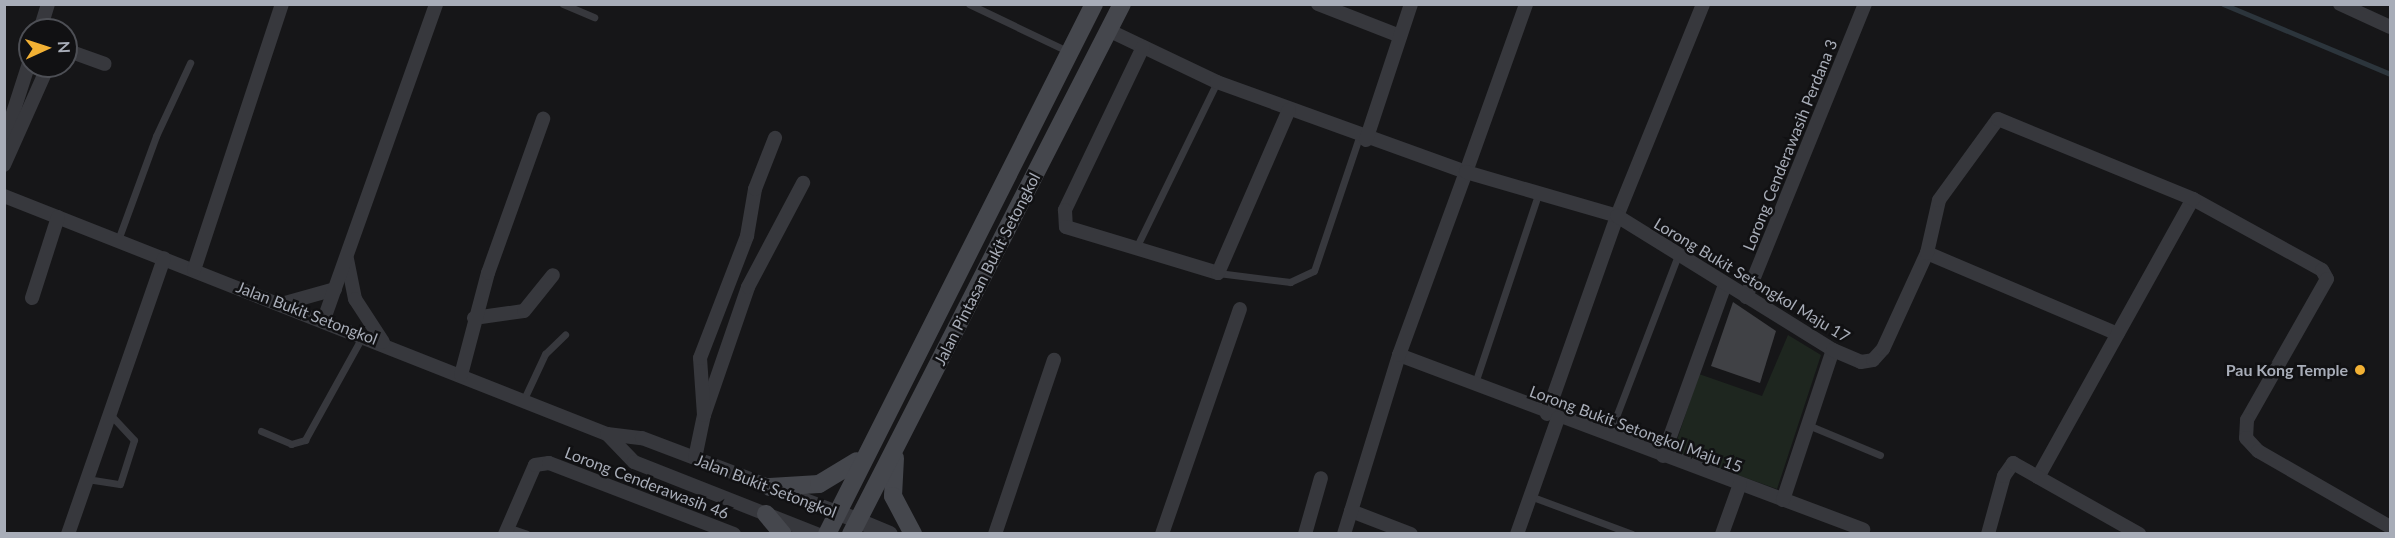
<!DOCTYPE html>
<style>
body{margin:0}
#map{position:relative;width:2395px;height:538px;overflow:hidden;background:#161618;font-family:Lato,sans-serif}
div>[style]{position:absolute}
[style*='--x']{left:calc(var(--x)*1px);top:calc(var(--y)*1px);width:calc(var(--w)*1px);rotate:calc(var(--a)*1deg)}
.green>*{inset:0;background:#1e261f}
.stream>*{height:5px;margin:-2.5px;padding:0 2.5px;transform-origin:2.5px;border-radius:2.5px;background:#2c353c}
.building>*{inset:0;background:#404145}
.service>*{height:7px;margin:-3.5px;padding:0 3.5px;transform-origin:3.5px;border-radius:3.5px;background:#37383d}
.minor>*{height:14px;margin:-7px;padding:0 7px;transform-origin:7px;border-radius:7px;background:#37383d}
.tertiary>*{height:16px;margin:-8px;padding:0 8px;transform-origin:8px;border-radius:8px;background:#37383d}
.secondary>*{height:18px;margin:-9px;padding:0 9px;transform-origin:9px;border-radius:9px;background:#45474d}
.dots>*{width:16px;height:16px;translate:-50% -50%;box-sizing:border-box;border:3px solid #111113;border-radius:50%}
span{translate:-50% -50%;white-space:nowrap;text-align:center;line-height:1.15;-webkit-text-stroke:5px #111113;paint-order:stroke}
.street-label{font-size:16px;color:#a8adb8}
.poi-label{font-size:16px;color:#a8adb8;font-weight:700}
.right{translate:-100% -50%;text-align:right}
.frame{position:absolute;inset:0;border:6px solid #a8adb8;pointer-events:none}
.north{position:absolute;left:18px;top:18px;width:60px;height:60px;box-sizing:border-box;background:#111113;border:2px solid #4d4f55;border-radius:50%;rotate:87deg;font-size:16px;font-weight:700;line-height:24px;text-align:center;color:#a8adb8}
.north::after{content:'';display:block;margin:auto;width:21px;height:27px;background:#f2b134;clip-path:polygon(50% 0,100% 100%,50% 72%,0 100%)}
</style>
<div id="map">
<div class="green">
<i style="clip-path:polygon(1788px 335px,1821px 355px,1777px 489px,1673px 452px,1699px 374px,1762px 396px)"></i>
</div>
<div class="stream">
<i style="--x:2223;--y:4;--w:181;--a:22.7"></i>
</div>
<div class="building">
<i style="clip-path:polygon(1733px 302px,1776px 331px,1760px 383px,1711px 366px)"></i>
</div>
<div class="service">
<i style="--x:563;--y:4;--w:34;--a:23"></i>
<i style="--x:969;--y:4;--w:111;--a:25.6"></i>
<i style="--x:118;--y:240;--w:111;--a:-69.9"></i>
<i style="--x:156;--y:136;--w:81;--a:-65"></i>
<i style="--x:1136;--y:248;--w:185;--a:-64"></i>
<i style="--x:1218;--y:273;--w:73;--a:7.1"></i>
<i style="--x:1290;--y:282;--w:26;--a:-25"></i>
<i style="--x:1314;--y:271;--w:141;--a:-71.4"></i>
<i style="--x:1475;--y:383;--w:201;--a:-71.5"></i>
<i style="--x:524;--y:399;--w:50;--a:-65"></i>
<i style="--x:545;--y:354;--w:28;--a:-44"></i>
<i style="--x:1808;--y:425;--w:78;--a:22.6"></i>
<i style="--x:261;--y:431;--w:33;--a:23"></i>
<i style="--x:291;--y:444;--w:15;--a:-16"></i>
<i style="--x:305;--y:440;--w:118;--a:-61"></i>
<i style="--x:1609;--y:435;--w:193;--a:-69"></i>
<i style="--x:87;--y:479;--w:33;--a:9"></i>
<i style="--x:120;--y:484;--w:46;--a:-72.3"></i>
<i style="--x:134;--y:440;--w:35;--a:-133"></i>
<i style="--x:1530;--y:496;--w:109;--a:20.4"></i>
<i style="--x:507;--y:527;--w:21;--a:19"></i>
</div>
<div class="minor">
<i style="--x:1318;--y:4;--w:88;--a:21.3"></i>
<i style="--x:2340;--y:4;--w:55;--a:24.7"></i>
<i style="--x:40;--y:30;--w:27;--a:-73"></i>
<i style="--x:1108;--y:30;--w:121;--a:25.5"></i>
<i style="--x:1217;--y:82;--w:265;--a:19.9"></i>
<i style="--x:1143;--y:47;--w:181;--a:115.6"></i>
<i style="--x:1065;--y:210;--w:17;--a:87"></i>
<i style="--x:1066;--y:227;--w:159;--a:16.8"></i>
<i style="--x:1218;--y:273;--w:178;--a:-66.5"></i>
<i style="--x:66;--y:50;--w:41;--a:19.7"></i>
<i style="--x:1366;--y:140;--w:143;--a:-71.7"></i>
<i style="--x:4;--y:141;--w:85;--a:-72.2"></i>
<i style="--x:4;--y:165;--w:108;--a:-66"></i>
<i style="--x:1466;--y:172;--w:178;--a:-70.3"></i>
<i style="--x:4;--y:196;--w:648;--a:21.54"></i>
<i style="--x:607;--y:434;--w:35;--a:7"></i>
<i style="--x:642;--y:438;--w:209;--a:20.8"></i>
<i style="--x:1927;--y:253;--w:207;--a:23"></i>
<i style="--x:347;--y:259;--w:41;--a:78.7"></i>
<i style="--x:355;--y:299;--w:51;--a:56.9"></i>
<i style="--x:194;--y:270;--w:280;--a:-71.7"></i>
<i style="--x:1746;--y:297;--w:316;--a:-67.9"></i>
<i style="--x:32;--y:298;--w:85;--a:-72.2"></i>
<i style="--x:285;--y:303;--w:52;--a:-15.6"></i>
<i style="--x:474;--y:318;--w:50;--a:-8"></i>
<i style="--x:524;--y:311;--w:46;--a:-51.1"></i>
<i style="--x:324;--y:319;--w:334;--a:-70.4"></i>
<i style="--x:1399;--y:355;--w:496;--a:20.6"></i>
<i style="--x:461;--y:375;--w:106;--a:-75.2"></i>
<i style="--x:488;--y:273;--w:164;--a:-70.3"></i>
<i style="--x:1547;--y:414;--w:210;--a:-70.5"></i>
<i style="--x:1617;--y:216;--w:229;--a:-67.9"></i>
<i style="--x:704;--y:415;--w:135;--a:-71"></i>
<i style="--x:748;--y:287;--w:118;--a:-62.1"></i>
<i style="--x:607;--y:434;--w:39;--a:46"></i>
<i style="--x:634;--y:462;--w:197;--a:21.5"></i>
<i style="--x:1663;--y:456;--w:182;--a:-70.1"></i>
<i style="--x:695;--y:458;--w:44;--a:-78.2"></i>
<i style="--x:704;--y:415;--w:57;--a:-94"></i>
<i style="--x:700;--y:358;--w:131;--a:-68.9"></i>
<i style="--x:747;--y:236;--w:48;--a:-80.3"></i>
<i style="--x:755;--y:189;--w:55;--a:-68.6"></i>
<i style="--x:2038;--y:477;--w:318;--a:-60.9"></i>
<i style="--x:2193;--y:199;--w:147;--a:28.8"></i>
<i style="--x:2322;--y:270;--w:10;--a:61"></i>
<i style="--x:2327;--y:279;--w:162;--a:119.6"></i>
<i style="--x:2247;--y:420;--w:18;--a:93"></i>
<i style="--x:2246;--y:438;--w:18;--a:47"></i>
<i style="--x:2258;--y:451;--w:152;--a:29.9"></i>
<i style="--x:1783;--y:500;--w:158;--a:-71.6"></i>
<i style="--x:1351;--y:511;--w:64;--a:21"></i>
<i style="--x:68;--y:534;--w:292;--a:-70.8"></i>
<i style="--x:505;--y:534;--w:75;--a:-66.5"></i>
<i style="--x:535;--y:465;--w:14;--a:-8"></i>
<i style="--x:549;--y:463;--w:198;--a:21"></i>
<i style="--x:995;--y:534;--w:184;--a:-71.3"></i>
<i style="--x:1162;--y:534;--w:238;--a:-70.9"></i>
<i style="--x:1305;--y:534;--w:58;--a:-74.1"></i>
<i style="--x:1344;--y:534;--w:187;--a:-72.9"></i>
<i style="--x:1399;--y:355;--w:195;--a:-69.9"></i>
<i style="--x:1466;--y:172;--w:157;--a:16.2"></i>
<i style="--x:1617;--y:216;--w:254;--a:31.8"></i>
<i style="--x:1833;--y:350;--w:30;--a:23"></i>
<i style="--x:1861;--y:362;--w:12;--a:-9"></i>
<i style="--x:1873;--y:360;--w:15;--a:-48"></i>
<i style="--x:1883;--y:349;--w:106;--a:-65.4"></i>
<i style="--x:1927;--y:253;--w:54;--a:-77.2"></i>
<i style="--x:1939;--y:200;--w:100;--a:-53.9"></i>
<i style="--x:1998;--y:119;--w:211;--a:22.3"></i>
<i style="--x:1517;--y:534;--w:123;--a:-70.5"></i>
<i style="--x:1722;--y:534;--w:53;--a:-70.2"></i>
<i style="--x:1988;--y:534;--w:60;--a:-74.6"></i>
<i style="--x:2004;--y:476;--w:16;--a:-55"></i>
<i style="--x:2013;--y:463;--w:145;--a:29.4"></i>
</div>
<div class="tertiary">
<i style="--x:837;--y:512;--w:57;--a:22.5"></i>
</div>
<div class="secondary">
<i style="--x:895;--y:458;--w:38;--a:93"></i>
<i style="--x:893;--y:496;--w:43;--a:62.2"></i>
<i style="--x:770;--y:487;--w:49;--a:-3.5"></i>
<i style="--x:819;--y:484;--w:44;--a:-31.2"></i>
<i style="--x:766;--y:514;--w:26;--a:50"></i>
<i style="--x:827;--y:534;--w:593;--a:-63.26"></i>
<i style="--x:851;--y:534;--w:595;--a:-62.92"></i>
</div>
<div class="dots">
<i style="left:2360px;top:370px;background:#f2b134"></i>
</div>
<div class="street-label">
<span style="left:1790px;top:145px;rotate:-68deg">Lorong Cenderawasih Perdana 3</span>
<span style="left:987px;top:269px;rotate:-63deg">Jalan Pintasan Bukit Setongkol</span>
<span style="left:1752px;top:280px;rotate:31deg">Lorong Bukit Setongkol Maju 17</span>
<span style="left:307px;top:313px;rotate:21deg">Jalan Bukit Setongkol</span>
<span style="left:1636px;top:429px;rotate:20deg">Lorong Bukit Setongkol Maju 15</span>
<span style="left:647px;top:483px;rotate:21deg">Lorong Cenderawasih 46</span>
<span style="left:766px;top:486px;rotate:21deg">Jalan Bukit Setongkol</span>
</div>
<div class="poi-label">
<span class="right" style="left:2348px;top:370px">Pau Kong Temple</span>
</div>
<div class="frame"></div>
<div class="north">N</div>
</div>
